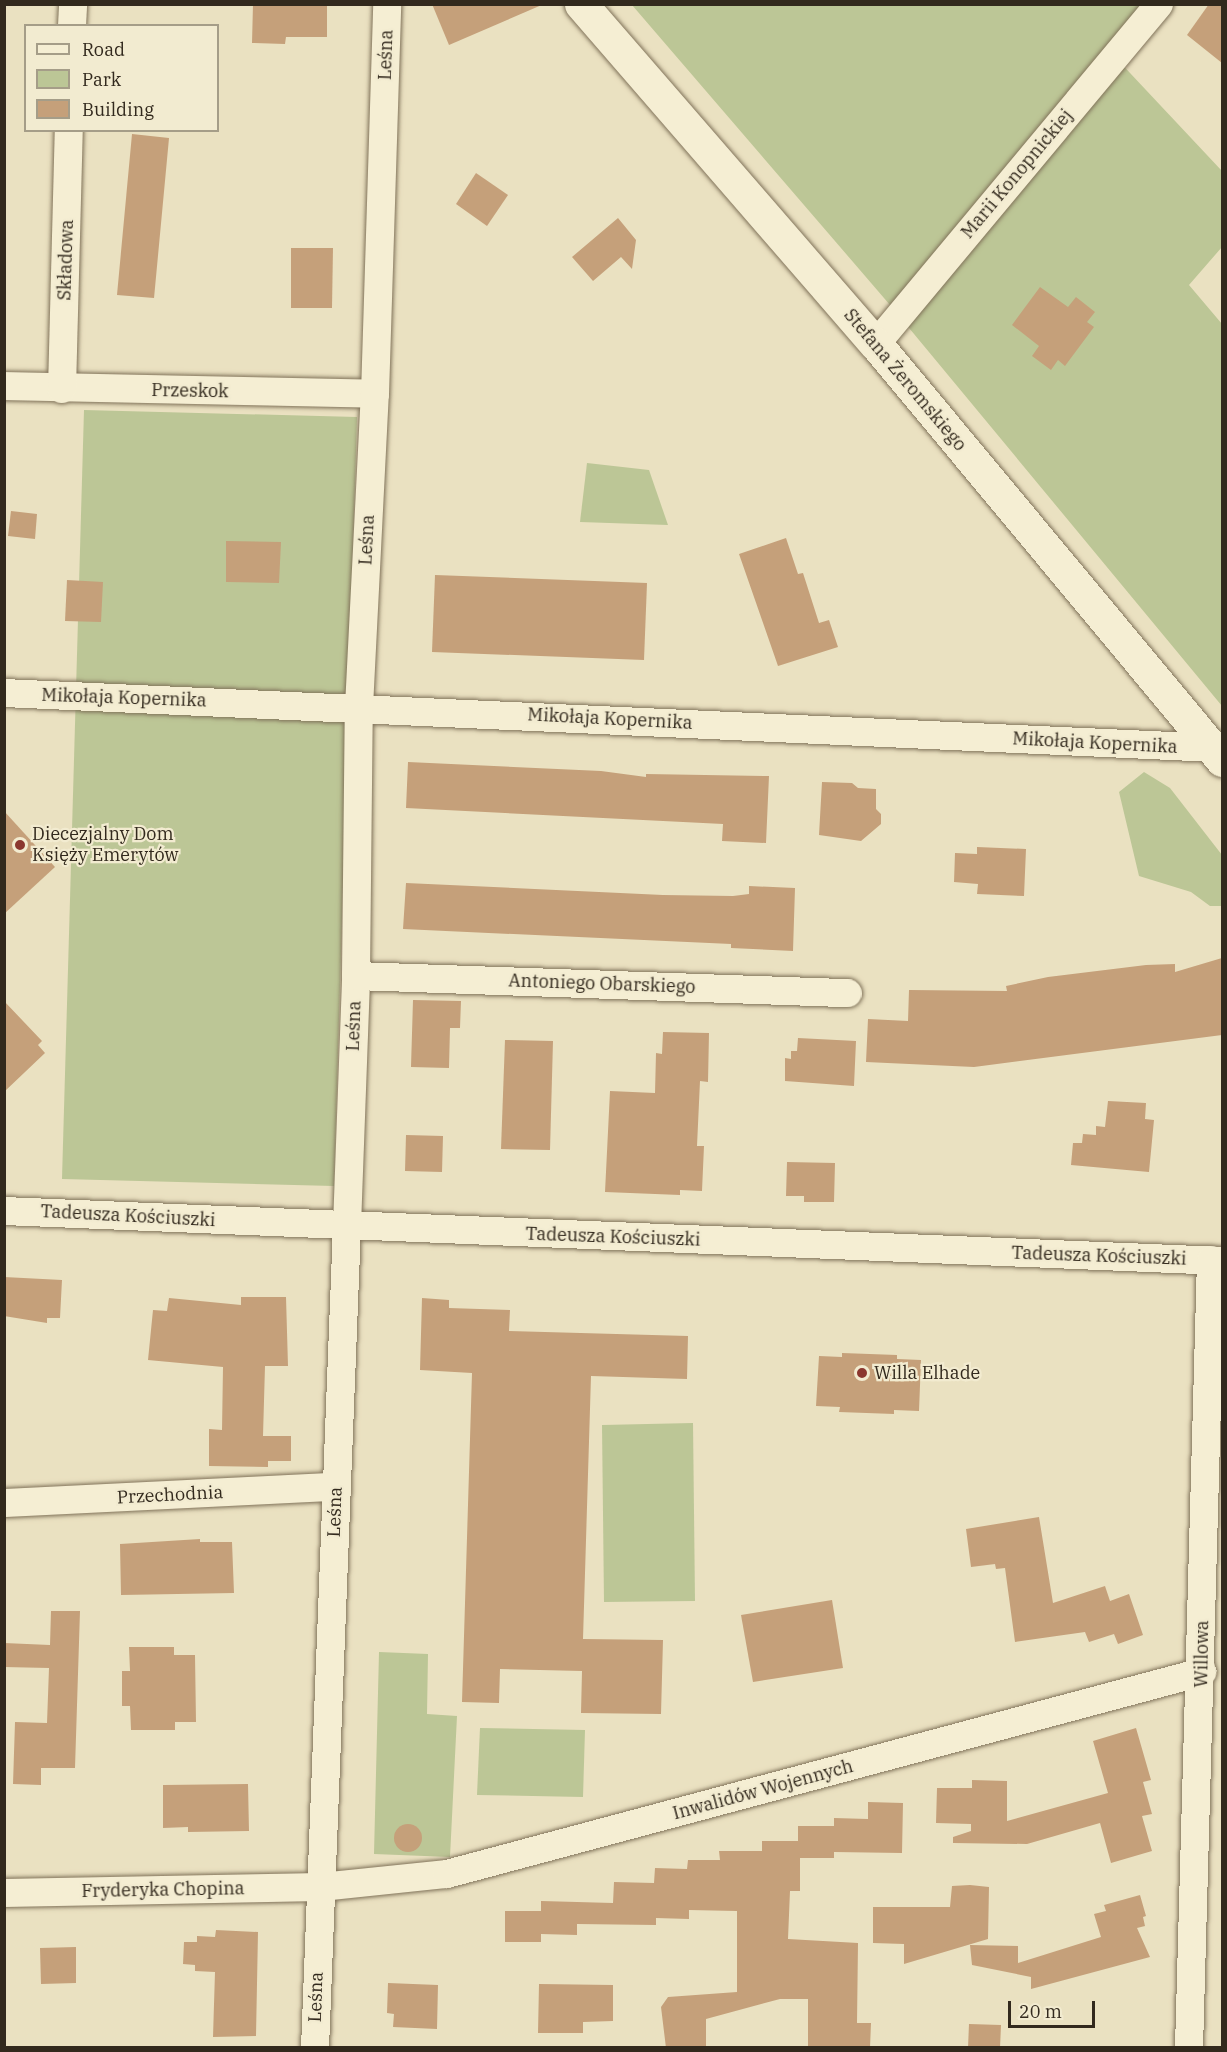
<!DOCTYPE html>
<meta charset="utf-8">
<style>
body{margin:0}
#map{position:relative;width:1227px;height:2052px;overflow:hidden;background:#eae1c1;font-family:"IBM Plex Serif",serif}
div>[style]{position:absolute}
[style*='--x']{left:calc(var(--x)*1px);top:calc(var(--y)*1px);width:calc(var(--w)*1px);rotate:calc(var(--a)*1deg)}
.green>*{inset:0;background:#bcc696}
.building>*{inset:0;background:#c5a07a}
.round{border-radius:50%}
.roads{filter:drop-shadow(0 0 2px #81735a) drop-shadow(0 0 2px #81735a)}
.street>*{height:28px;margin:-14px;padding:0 14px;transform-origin:14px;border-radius:14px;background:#f5eed3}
.secondary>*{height:33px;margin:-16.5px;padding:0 16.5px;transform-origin:16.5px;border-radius:16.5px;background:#f5eed3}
.dots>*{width:16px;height:16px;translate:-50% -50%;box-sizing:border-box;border:3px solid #f2ebd0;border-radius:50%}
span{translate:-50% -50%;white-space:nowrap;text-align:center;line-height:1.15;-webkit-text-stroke:4.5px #f2ebd0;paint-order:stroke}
.street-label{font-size:18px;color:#32291d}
.poi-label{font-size:18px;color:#32291d}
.left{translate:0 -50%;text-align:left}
.frame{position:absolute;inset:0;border:6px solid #32291d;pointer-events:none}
.legend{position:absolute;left:24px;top:24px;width:195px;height:108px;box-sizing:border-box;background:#f2ebd0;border:2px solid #a59d88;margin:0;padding:8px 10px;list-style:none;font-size:18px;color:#32291d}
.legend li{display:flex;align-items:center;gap:12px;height:30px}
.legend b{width:30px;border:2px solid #a59d88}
.scale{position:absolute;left:1008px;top:2001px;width:87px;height:27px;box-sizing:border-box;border:3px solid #32291d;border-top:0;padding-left:8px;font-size:18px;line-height:21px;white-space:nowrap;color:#32291d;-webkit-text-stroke:4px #f2ebd0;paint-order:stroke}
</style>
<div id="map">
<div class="green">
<i style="clip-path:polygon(632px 5px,1159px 5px,1115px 57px,1222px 171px,1222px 247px,1189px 285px,1222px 324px,1222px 706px,890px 305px)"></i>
<i style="clip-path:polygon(84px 410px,357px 417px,334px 1186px,62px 1179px)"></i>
<i style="clip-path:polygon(587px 463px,649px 470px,668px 525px,580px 522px)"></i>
<i style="clip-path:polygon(1144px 772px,1170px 788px,1222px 855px,1222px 906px,1210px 906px,1191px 892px,1139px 876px,1119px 792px)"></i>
<i style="clip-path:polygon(693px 1423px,695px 1601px,604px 1602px,602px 1425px)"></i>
<i style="clip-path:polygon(379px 1652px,428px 1654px,427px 1714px,457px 1716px,450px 1857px,374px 1854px)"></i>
<i style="clip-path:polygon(480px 1728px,585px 1730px,583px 1797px,477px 1795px)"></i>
</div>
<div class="building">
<i style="clip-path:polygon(253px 4px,327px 4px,327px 37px,286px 37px,285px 44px,252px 43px)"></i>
<i style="clip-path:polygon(432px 4px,544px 4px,449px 45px)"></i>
<i style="clip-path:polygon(1209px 4px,1222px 4px,1222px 63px,1187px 35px)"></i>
<i style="clip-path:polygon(132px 134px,169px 138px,154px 298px,117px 295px)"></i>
<i style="clip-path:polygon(476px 173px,508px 195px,487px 226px,456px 204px)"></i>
<i style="clip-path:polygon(618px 218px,636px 240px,632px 269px,621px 257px,593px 281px,572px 257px)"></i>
<i style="clip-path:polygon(291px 248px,333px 248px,332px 308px,291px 308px)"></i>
<i style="clip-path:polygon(1040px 287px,1068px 307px,1076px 297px,1095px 312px,1087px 322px,1094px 327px,1065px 366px,1058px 360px,1051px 370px,1032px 356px,1039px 346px,1012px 325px)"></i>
<i style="clip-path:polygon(11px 511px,37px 514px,35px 539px,8px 536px)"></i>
<i style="clip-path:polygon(786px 538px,798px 574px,803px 573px,819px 623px,829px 620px,838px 647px,778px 666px,739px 554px)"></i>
<i style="clip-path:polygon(226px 541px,281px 542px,279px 583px,226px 582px)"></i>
<i style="clip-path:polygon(435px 575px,647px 583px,644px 660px,432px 652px)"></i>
<i style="clip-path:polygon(67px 580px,103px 582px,101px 622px,65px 621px)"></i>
<i style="clip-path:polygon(408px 762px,601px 771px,646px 777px,646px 774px,769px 776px,766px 843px,722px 841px,723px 824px,406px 808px)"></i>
<i style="clip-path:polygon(822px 782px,852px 783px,858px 788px,876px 789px,876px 809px,881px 814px,881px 824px,861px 841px,819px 835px)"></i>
<i style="clip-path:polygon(4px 811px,55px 867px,4px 914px)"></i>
<i style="clip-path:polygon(977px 847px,1026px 849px,1024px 896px,977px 894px,978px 884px,954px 882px,955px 853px,977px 854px)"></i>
<i style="clip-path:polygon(406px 883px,663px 895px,733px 896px,749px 894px,749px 886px,795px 888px,793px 951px,731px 948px,731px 944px,403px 929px)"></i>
<i style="clip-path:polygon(1222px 958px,1222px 1035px,974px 1067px,866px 1062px,868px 1019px,908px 1021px,909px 990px,1007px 991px,1006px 986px,1048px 977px,1146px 965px,1175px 964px,1175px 972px)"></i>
<i style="clip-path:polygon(413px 1000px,461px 1001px,460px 1028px,450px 1028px,449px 1068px,411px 1067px)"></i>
<i style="clip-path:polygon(4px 1001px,42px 1041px,38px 1045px,45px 1053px,4px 1092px)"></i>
<i style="clip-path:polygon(663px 1032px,709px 1033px,708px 1082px,700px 1081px,697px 1146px,704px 1146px,702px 1191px,680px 1190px,680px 1195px,605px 1192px,610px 1091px,655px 1093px,656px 1053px,662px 1054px)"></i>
<i style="clip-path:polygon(798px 1038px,856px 1041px,854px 1086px,785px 1081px,785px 1058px,791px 1059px,791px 1051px,797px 1051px)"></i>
<i style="clip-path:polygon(505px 1040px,553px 1041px,550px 1150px,501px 1149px)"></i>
<i style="clip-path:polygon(1108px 1101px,1146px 1103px,1145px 1119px,1154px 1120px,1149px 1172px,1071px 1165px,1073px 1143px,1082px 1143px,1083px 1134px,1096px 1135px,1096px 1126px,1105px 1127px)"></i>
<i style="clip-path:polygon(406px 1135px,443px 1136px,442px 1172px,405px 1171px)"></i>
<i style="clip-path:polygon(787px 1162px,835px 1163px,834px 1202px,804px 1202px,804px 1196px,786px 1196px)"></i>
<i style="clip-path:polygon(4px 1277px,62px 1280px,60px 1318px,47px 1318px,47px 1323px,4px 1316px)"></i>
<i style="clip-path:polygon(241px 1297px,286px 1297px,288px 1366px,265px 1366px,263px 1436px,291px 1436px,291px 1461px,268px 1461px,268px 1467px,209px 1466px,209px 1429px,222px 1430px,223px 1367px,148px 1360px,153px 1310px,167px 1311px,169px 1298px,241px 1305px)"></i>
<i style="clip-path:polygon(422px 1298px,449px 1300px,449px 1308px,510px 1310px,509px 1331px,688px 1336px,687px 1379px,591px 1376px,583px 1639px,663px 1640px,661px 1714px,581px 1713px,582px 1671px,500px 1669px,499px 1703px,462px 1702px,472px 1373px,420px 1370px)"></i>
<i style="clip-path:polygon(842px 1353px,897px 1355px,897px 1359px,921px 1360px,919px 1411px,894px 1410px,894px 1414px,839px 1412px,840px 1407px,816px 1406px,819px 1356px,842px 1357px)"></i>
<i style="clip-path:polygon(1039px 1517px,1053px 1603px,1105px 1586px,1110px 1601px,1129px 1594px,1143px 1635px,1118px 1644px,1114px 1634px,1089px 1642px,1085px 1632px,1015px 1642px,1005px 1568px,996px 1569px,995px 1564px,971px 1567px,966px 1529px)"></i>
<i style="clip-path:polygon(200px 1539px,200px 1542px,232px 1542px,234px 1593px,121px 1595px,120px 1544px)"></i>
<i style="clip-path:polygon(832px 1600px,843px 1668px,753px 1682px,741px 1615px)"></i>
<i style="clip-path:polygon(51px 1611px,80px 1611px,75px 1768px,41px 1768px,41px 1785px,13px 1784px,15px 1722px,47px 1723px,49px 1668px,4px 1667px,4px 1643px,50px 1645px)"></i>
<i style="clip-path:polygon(129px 1647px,174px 1647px,174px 1655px,195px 1655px,196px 1722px,175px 1722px,175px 1730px,131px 1730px,130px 1706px,122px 1706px,122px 1671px,130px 1671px)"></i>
<i style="clip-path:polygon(1136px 1728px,1151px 1780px,1143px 1782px,1152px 1814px,1142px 1816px,1152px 1851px,1111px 1863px,1100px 1823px,1027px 1844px,953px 1843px,953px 1837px,971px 1831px,971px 1824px,936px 1823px,937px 1788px,972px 1788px,972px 1780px,1007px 1781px,1007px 1821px,1108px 1793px,1093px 1741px)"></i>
<i style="clip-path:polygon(248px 1784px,249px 1831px,188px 1832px,188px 1827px,163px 1828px,163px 1785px)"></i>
<i style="clip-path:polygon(868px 1802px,903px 1803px,902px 1853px,834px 1852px,834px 1858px,800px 1858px,800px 1891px,790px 1891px,788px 1939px,858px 1943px,857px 2023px,871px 2023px,870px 2048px,808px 2048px,808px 1999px,780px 1999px,706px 2019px,706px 2048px,666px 2048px,661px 2007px,668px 1997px,737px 1992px,737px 1911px,689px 1910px,689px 1919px,656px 1918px,656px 1925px,577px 1924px,577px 1935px,541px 1934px,541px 1942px,505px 1942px,505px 1911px,541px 1911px,541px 1901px,613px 1903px,614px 1882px,654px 1883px,655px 1868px,687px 1869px,688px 1860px,720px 1860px,719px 1851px,762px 1851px,762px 1841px,798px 1841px,798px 1826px,834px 1826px,834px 1818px,868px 1819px)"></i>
<i class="round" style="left:394px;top:1824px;width:28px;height:28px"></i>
<i style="clip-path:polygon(970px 1885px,989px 1887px,988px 1939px,904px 1964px,904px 1944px,873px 1943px,873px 1907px,950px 1907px,952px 1886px)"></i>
<i style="clip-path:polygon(1140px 1895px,1146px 1916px,1143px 1917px,1145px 1926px,1137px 1928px,1150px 1957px,1031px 1989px,1031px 1977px,972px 1965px,970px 1945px,1018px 1946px,1018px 1963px,1101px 1937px,1094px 1914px,1106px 1911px,1104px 1905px)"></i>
<i style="clip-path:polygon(216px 1930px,258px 1932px,256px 2036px,213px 2037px,215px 1972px,195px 1971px,195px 1965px,183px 1964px,184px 1942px,197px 1942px,197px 1936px,215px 1937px)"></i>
<i style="clip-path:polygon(76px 1947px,76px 1983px,41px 1984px,40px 1948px)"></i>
<i style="clip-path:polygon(388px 1983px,438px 1985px,437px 2029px,393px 2027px,394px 2014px,387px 2013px)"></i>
<i style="clip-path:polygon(539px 1984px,613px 1985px,613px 2021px,583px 2022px,583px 2033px,538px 2033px)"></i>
<i style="clip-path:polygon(969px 2024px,1001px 2025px,1000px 2048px,968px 2048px)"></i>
</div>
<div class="roads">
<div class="street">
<i style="--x:72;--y:26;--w:22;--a:-87"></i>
<i style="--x:876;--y:344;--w:442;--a:-50.2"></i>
<i style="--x:4;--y:386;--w:371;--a:1.2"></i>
<i style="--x:62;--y:389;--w:259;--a:-88.5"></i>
<i style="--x:4;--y:693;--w:1212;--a:2.6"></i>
<i style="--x:356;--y:976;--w:492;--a:2"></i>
<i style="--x:4;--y:1211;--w:1219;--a:2.35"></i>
<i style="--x:4;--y:1503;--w:332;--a:-2.8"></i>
<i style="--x:4;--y:1893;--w:317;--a:-1.1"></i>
<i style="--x:321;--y:1887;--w:127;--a:-5.9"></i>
<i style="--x:447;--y:1874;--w:782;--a:-14.98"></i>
<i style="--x:315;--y:2048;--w:823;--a:-87.77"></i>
<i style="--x:347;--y:1226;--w:250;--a:-87.9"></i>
<i style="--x:356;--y:976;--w:269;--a:-89.4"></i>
<i style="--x:359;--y:707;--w:313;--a:-87.1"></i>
<i style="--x:375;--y:394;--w:390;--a:-88.2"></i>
<i style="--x:1189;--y:2048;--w:788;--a:-88.4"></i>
</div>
<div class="secondary">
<i style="--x:581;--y:4;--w:450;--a:49.1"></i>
<i style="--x:876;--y:344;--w:541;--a:50.25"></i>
</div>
</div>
<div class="dots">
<i style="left:20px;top:845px;background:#8b372f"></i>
<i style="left:862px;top:1373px;background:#8b372f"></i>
</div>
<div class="street-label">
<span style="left:386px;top:55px;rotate:-88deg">Leśna</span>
<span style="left:1017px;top:174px;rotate:-50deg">Marii Konopnickiej</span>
<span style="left:66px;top:260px;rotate:-88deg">Składowa</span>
<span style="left:905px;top:380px;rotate:50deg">Stefana Żeromskiego</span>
<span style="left:190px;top:391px;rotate:1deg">Przeskok</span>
<span style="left:367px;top:540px;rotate:-87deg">Leśna</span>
<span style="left:124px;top:698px;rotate:2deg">Mikołaja Kopernika</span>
<span style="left:610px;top:719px;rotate:3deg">Mikołaja Kopernika</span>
<span style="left:1095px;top:743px;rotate:3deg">Mikołaja Kopernika</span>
<span style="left:602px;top:984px;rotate:2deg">Antoniego Obarskiego</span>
<span style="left:354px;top:1026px;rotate:-88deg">Leśna</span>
<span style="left:128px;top:1216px;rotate:3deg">Tadeusza Kościuszki</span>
<span style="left:613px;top:1237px;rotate:2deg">Tadeusza Kościuszki</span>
<span style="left:1099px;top:1256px;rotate:2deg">Tadeusza Kościuszki</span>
<span style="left:170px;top:1495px;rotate:-3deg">Przechodnia</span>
<span style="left:335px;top:1512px;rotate:-88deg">Leśna</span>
<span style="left:1202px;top:1654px;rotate:-89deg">Willowa</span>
<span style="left:763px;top:1790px;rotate:-15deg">Inwalidów Wojennych</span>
<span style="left:163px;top:1890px;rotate:-1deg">Fryderyka Chopina</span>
<span style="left:316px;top:1997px;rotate:-88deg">Leśna</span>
</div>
<div class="poi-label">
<span class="left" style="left:32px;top:845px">Diecezjalny Dom<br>Księży Emerytów</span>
<span class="left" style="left:874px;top:1373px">Willa Elhade</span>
</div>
<div class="frame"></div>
<ul class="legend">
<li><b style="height:8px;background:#f5eed3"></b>Road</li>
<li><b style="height:16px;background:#bcc696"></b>Park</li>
<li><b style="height:16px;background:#c5a07a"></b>Building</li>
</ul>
<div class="scale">20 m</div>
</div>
